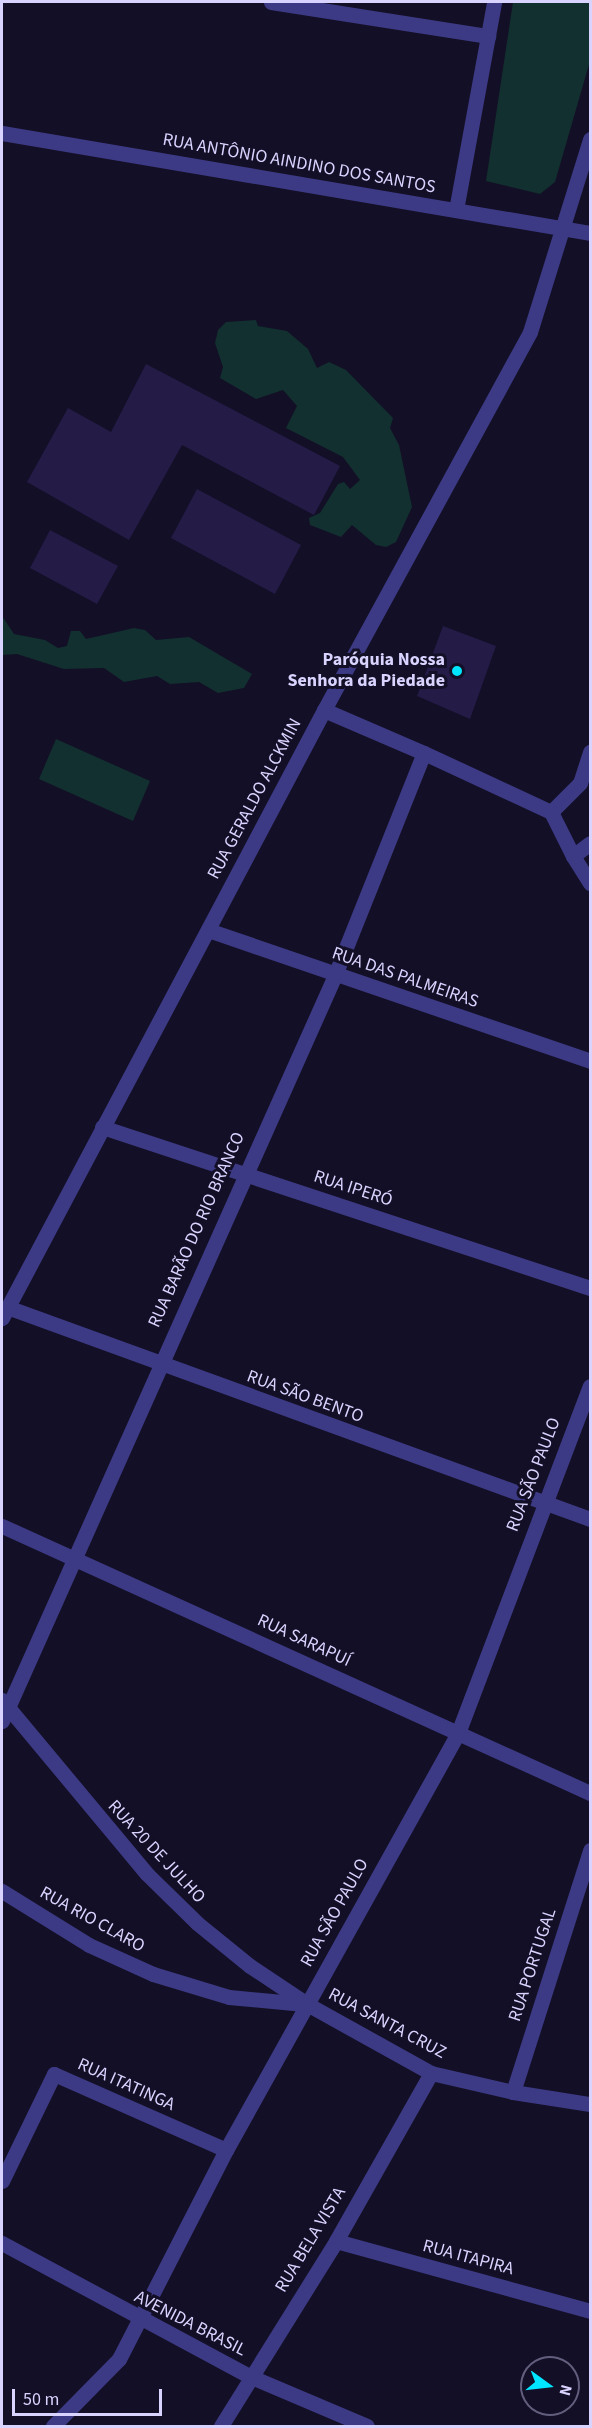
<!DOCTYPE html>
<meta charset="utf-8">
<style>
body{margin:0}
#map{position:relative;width:592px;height:2428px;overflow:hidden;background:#130f26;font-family:"Source Sans 3",sans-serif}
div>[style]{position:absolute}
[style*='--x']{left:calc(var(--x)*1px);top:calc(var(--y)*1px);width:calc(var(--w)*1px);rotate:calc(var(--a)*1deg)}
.green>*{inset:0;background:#12302f}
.building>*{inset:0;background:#241b47}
.minor>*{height:15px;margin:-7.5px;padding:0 7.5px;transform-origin:7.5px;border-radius:7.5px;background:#3d3a85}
.tertiary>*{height:15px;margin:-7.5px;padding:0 7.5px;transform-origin:7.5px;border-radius:7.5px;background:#3d3a85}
.dots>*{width:16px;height:16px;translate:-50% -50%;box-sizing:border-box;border:3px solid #130f26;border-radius:50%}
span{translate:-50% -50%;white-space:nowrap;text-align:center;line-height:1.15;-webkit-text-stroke:6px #130f26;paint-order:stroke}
.street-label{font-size:18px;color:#d9d4ff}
.poi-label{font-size:18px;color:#d9d4ff;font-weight:700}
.right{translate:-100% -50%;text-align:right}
.frame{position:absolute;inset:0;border:3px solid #d9d4ff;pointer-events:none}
.north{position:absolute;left:520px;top:2356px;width:60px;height:60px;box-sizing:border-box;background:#130f26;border:2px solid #625e7d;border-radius:50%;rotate:105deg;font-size:16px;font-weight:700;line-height:24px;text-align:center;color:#d9d4ff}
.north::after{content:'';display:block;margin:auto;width:21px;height:27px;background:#00e5ff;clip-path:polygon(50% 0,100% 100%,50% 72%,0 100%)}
.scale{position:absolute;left:12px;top:2389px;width:150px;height:27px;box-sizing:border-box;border:3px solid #d9d4ff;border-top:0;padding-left:8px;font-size:18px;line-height:21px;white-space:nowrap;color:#d9d4ff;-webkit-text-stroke:4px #130f26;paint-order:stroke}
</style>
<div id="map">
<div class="green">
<i style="clip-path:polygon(513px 2px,590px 2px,590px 61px,555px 182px,540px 194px,486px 181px)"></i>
<i style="clip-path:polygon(256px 320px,258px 326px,287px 331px,308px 349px,317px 368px,329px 362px,346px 370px,393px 418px,390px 428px,399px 445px,412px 507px,396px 542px,386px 547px,376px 545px,352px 525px,341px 537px,310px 525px,309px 518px,320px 513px,338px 484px,344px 482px,350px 489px,360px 480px,343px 457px,286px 428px,297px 406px,283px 390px,256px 399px,220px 378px,223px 367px,215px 343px,218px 330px,226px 322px)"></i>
<i style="clip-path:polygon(2px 616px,14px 634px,45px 640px,58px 648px,67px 646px,71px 631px,80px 631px,86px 639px,134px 628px,145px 630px,156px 640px,189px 637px,252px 674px,244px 688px,218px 693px,199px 682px,170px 684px,157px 676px,124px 682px,104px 668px,64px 669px,17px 654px,2px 655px)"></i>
<i style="clip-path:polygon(56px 739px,150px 781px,133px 821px,39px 779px)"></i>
</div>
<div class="building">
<i style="clip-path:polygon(146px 364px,340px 466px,314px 515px,182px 445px,129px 540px,27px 482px,68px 408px,111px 432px)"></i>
<i style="clip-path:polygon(197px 489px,301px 545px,275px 594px,171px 538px)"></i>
<i style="clip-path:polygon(50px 530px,118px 566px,97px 604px,30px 568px)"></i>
<i style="clip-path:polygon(443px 626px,496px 646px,470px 719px,417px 696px)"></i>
</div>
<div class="minor">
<i style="--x:271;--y:2;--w:220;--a:8.9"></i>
<i style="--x:2;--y:133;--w:596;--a:9.65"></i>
<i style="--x:456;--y:210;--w:211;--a:-79.6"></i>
<i style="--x:324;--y:710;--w:109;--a:23.3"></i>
<i style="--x:573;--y:856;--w:32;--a:58"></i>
<i style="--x:208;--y:930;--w:404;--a:18.9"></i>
<i style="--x:102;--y:1127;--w:514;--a:18.26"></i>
<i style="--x:7;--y:1307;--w:620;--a:19.98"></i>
<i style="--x:2;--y:1318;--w:688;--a:-62.09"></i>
<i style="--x:324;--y:710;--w:430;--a:-61.4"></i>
<i style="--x:530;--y:332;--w:202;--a:-72.7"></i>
<i style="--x:2;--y:1526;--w:646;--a:24.42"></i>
<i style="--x:2;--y:1700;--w:226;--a:50.2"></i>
<i style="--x:147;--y:1874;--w:70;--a:44.4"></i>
<i style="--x:197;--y:1923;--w:68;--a:39.1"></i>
<i style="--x:250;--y:1966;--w:69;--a:33.7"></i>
<i style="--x:307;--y:2004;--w:142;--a:29.1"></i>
<i style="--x:431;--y:2073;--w:84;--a:13"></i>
<i style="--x:513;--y:2092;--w:78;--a:8.9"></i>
<i style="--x:2;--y:1891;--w:102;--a:31.8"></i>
<i style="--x:89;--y:1945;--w:70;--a:24.4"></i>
<i style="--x:153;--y:1974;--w:79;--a:16.8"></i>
<i style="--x:229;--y:1997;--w:75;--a:5.3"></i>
<i style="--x:513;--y:2092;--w:254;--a:-72.3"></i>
<i style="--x:2;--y:2181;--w:119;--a:-64.1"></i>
<i style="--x:54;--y:2074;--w:188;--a:23.8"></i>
<i style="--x:336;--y:2241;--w:263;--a:15.4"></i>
<i style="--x:2;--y:2243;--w:281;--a:28.3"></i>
<i style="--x:249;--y:2376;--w:128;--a:23"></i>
<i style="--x:53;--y:2426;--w:94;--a:-45.4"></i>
<i style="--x:119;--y:2359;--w:235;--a:-62.9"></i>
<i style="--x:226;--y:2150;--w:477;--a:-60.9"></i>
<i style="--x:458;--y:1733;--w:371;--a:-69.2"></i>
<i style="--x:221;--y:2426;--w:218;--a:-58.1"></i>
<i style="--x:336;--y:2241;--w:193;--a:-60.5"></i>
</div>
<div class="tertiary">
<i style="--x:551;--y:812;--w:41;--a:-45"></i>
<i style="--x:580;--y:783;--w:33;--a:-72"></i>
<i style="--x:2;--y:1721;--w:817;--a:-65.94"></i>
<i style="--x:335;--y:975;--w:239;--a:-68.2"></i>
<i style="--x:424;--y:753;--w:140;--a:24.9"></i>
<i style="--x:551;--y:812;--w:49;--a:63.4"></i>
<i style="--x:573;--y:856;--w:21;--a:-37"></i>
</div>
<div class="dots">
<i style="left:457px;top:671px;background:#00e5ff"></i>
</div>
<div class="street-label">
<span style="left:299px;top:164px;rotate:10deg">RUA ANTÔNIO AINDINO DOS SANTOS</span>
<span style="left:255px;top:799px;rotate:-62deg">RUA GERALDO ALCKMIN</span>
<span style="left:405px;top:978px;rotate:19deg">RUA DAS PALMEIRAS</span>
<span style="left:353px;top:1189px;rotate:18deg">RUA IPERÓ</span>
<span style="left:197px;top:1230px;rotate:-66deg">RUA BARÃO DO RIO BRANCO</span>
<span style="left:305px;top:1397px;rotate:20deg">RUA SÃO BENTO</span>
<span style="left:534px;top:1475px;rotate:-69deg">RUA SÃO PAULO</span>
<span style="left:304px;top:1641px;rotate:25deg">RUA SARAPUÍ</span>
<span style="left:156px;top:1852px;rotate:47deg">RUA 20 DE JULHO</span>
<span style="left:335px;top:1913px;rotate:-61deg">RUA SÃO PAULO</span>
<span style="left:92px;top:1920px;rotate:29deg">RUA RIO CLARO</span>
<span style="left:533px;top:1965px;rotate:-72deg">RUA PORTUGAL</span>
<span style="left:387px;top:2024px;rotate:28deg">RUA SANTA CRUZ</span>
<span style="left:126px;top:2085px;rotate:24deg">RUA ITATINGA</span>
<span style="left:311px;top:2240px;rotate:-59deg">RUA BELA VISTA</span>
<span style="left:468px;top:2258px;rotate:15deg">RUA ITAPIRA</span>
<span style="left:190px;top:2324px;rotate:27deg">AVENIDA BRASIL</span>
</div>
<div class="poi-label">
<span class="right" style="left:445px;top:671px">Paróquia Nossa<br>Senhora da Piedade</span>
</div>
<div class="frame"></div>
<div class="north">N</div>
<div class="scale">50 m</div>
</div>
